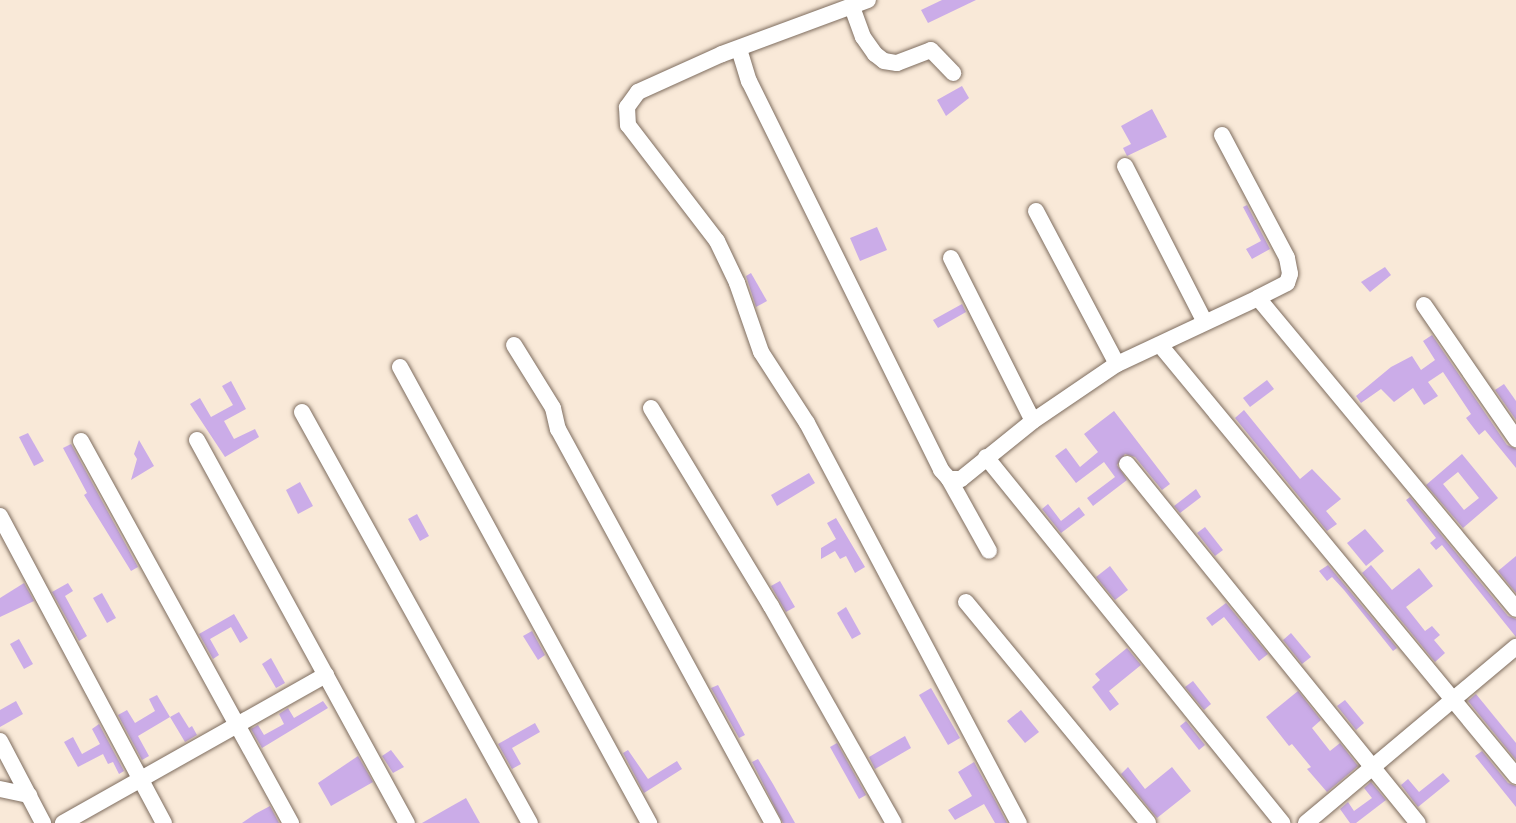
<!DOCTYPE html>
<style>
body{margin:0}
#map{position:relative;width:1516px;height:823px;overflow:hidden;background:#f9e9d8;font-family:Sriracha,sans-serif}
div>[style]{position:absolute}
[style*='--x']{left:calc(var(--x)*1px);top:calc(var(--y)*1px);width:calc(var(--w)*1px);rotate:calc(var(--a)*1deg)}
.building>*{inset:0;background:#cbace8}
.roads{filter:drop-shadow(0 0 2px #7e6d5f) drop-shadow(0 0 2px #7e6d5f)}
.minor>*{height:16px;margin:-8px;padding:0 8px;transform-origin:8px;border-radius:8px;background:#fff}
span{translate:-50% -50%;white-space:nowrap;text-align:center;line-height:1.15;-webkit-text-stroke:5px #fff;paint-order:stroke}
</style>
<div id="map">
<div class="building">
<i style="clip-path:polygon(942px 0,976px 0,928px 23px,921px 10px)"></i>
<i style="clip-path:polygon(962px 86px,969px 98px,946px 116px,937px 100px)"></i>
<i style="clip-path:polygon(1152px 109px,1167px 137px,1127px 156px,1123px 148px,1131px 144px,1121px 126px)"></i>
<i style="clip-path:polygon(1247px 205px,1270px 249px,1252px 259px,1246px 249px,1261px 241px,1243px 207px)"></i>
<i style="clip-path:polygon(877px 227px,887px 250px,860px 261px,850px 238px)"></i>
<i style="clip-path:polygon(1385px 267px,1391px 275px,1370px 292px,1361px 282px)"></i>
<i style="clip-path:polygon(751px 273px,767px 301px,756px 307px,746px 276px)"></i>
<i style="clip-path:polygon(962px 304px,966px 312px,938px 328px,933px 320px)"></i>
<i style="clip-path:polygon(1432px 335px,1507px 445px,1516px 449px,1516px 468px,1485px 430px,1479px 435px,1466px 418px,1471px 414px,1443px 372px,1428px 382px,1438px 396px,1424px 405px,1413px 388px,1394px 402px,1381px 389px,1361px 403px,1356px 396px,1391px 367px,1412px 356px,1421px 370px,1435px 360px,1423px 341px)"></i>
<i style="clip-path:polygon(1267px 380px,1274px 389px,1250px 407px,1243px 398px)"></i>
<i style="clip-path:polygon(231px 381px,246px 409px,224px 421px,234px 439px,255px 429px,259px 437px,225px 457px,190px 404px,200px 398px,211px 417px,233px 405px,222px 386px)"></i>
<i style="clip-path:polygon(1504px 384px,1516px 401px,1516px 420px,1495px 390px)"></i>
<i style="clip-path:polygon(1244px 410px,1300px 479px,1312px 469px,1341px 499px,1326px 511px,1337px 524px,1327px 531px,1235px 418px)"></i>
<i style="clip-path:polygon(1114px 411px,1170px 484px,1162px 490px,1135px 457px,1125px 454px,1117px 465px,1127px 480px,1093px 506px,1087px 498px,1115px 477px,1104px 462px,1076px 483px,1055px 456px,1066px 448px,1080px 467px,1098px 452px,1084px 434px)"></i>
<i style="clip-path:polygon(28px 433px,44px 461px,34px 466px,19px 437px)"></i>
<i style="clip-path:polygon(139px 440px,154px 466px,131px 480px,137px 459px,134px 454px)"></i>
<i style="clip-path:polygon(71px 444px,138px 567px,131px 571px,84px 495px,87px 493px,63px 448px)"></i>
<i style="clip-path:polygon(evenodd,1462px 454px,1498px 498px,1463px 528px,1426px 485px,1462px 454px,1458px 472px,1479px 498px,1464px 510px,1443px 484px,1458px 472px)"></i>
<i style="clip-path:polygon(809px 473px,815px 483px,777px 506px,771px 495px)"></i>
<i style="clip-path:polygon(300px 482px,313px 506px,298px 514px,286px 490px)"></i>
<i style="clip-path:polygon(1196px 489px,1201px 497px,1180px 513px,1174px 506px)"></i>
<i style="clip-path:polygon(1410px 497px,1508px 616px,1516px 619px,1516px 637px,1442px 545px,1436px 550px,1430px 543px,1436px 538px,1406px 500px)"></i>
<i style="clip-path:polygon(1048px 504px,1061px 521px,1079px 507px,1085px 515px,1061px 533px,1042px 509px)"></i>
<i style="clip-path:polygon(417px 514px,429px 536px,420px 541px,408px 519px)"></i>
<i style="clip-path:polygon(836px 518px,865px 567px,855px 573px,846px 556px,840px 559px,835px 551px,821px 559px,821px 548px,836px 539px,827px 523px)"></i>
<i style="clip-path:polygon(1205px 527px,1223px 550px,1215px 556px,1197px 533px)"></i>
<i style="clip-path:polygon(1365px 529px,1384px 551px,1366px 566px,1347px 543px)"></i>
<i style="clip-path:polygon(1516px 556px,1516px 593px,1498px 571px)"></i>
<i style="clip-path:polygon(1328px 565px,1397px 648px,1393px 651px,1344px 590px,1332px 577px,1327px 581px,1319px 571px)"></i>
<i style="clip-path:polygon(1371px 565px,1392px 590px,1419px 568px,1433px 586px,1406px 607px,1425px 631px,1432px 626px,1440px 635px,1434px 640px,1445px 653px,1435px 662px,1362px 573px)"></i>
<i style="clip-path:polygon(1110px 566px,1128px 590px,1115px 600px,1096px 577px)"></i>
<i style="clip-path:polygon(780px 581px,795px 607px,786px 612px,771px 586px)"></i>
<i style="clip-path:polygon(24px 583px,34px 601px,0 617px,0 598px)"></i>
<i style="clip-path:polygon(68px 583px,73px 591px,65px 596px,87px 636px,79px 641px,52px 592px)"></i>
<i style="clip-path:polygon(102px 593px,116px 618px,107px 623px,93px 598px)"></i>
<i style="clip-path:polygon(1226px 603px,1268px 654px,1259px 661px,1224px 617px,1212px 626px,1206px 618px)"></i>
<i style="clip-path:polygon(846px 607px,861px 634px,852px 639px,837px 613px)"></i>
<i style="clip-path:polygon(234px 614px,248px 638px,240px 643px,231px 627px,210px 639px,219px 655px,213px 659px,199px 634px)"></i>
<i style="clip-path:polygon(532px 631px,545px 655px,538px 660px,523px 636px)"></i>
<i style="clip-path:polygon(1291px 633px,1311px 657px,1302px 664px,1283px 640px)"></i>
<i style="clip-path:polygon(19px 639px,33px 664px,24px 669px,10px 644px)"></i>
<i style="clip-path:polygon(1127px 648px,1141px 665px,1109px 691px,1119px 704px,1110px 711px,1092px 687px,1100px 680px,1095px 674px)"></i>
<i style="clip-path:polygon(271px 658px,285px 683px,276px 688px,262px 664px)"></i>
<i style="clip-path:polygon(1193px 681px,1211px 704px,1204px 710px,1185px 687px)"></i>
<i style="clip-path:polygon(718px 685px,745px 735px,739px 738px,711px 688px)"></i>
<i style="clip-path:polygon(931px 688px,960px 738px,948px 745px,919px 695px)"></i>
<i style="clip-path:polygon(1298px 691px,1321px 720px,1312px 728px,1330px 751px,1340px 743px,1358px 766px,1327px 792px,1307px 769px,1311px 767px,1292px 744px,1289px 746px,1266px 717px)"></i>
<i style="clip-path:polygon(1476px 694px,1516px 743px,1516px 760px,1468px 701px)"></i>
<i style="clip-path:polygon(157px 695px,170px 717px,138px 736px,149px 756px,142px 760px,118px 715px,127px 710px,135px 723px,155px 711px,149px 699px)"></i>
<i style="clip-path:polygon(1345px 700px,1364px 723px,1356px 730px,1337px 706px)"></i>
<i style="clip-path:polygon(16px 701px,23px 714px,0 727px,0 710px)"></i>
<i style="clip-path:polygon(323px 701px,328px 708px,262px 748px,251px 729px,258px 725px,264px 735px,284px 724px,279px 714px,288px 708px,294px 718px)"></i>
<i style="clip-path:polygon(1021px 710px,1039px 732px,1025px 743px,1007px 721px)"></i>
<i style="clip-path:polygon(179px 712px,189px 728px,192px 726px,197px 735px,185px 742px,170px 717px)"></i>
<i style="clip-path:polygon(1186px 721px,1205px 745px,1199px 750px,1180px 726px)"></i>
<i style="clip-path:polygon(535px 723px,540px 732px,512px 748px,521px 764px,512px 769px,498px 744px)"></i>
<i style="clip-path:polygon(99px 724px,124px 771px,119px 774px,113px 762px,108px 764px,103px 754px,78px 767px,64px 742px,73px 737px,82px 754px,100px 744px,92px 729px)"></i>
<i style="clip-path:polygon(905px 736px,911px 748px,875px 769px,869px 757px)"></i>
<i style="clip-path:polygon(837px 743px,866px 795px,859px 799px,830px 747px)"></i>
<i style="clip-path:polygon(391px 750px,404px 767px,393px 773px,382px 756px)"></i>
<i style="clip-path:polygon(628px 750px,648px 779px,677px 761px,682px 769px,644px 793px,623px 753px)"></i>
<i style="clip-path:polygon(1482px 751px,1508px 783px,1516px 786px,1516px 807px,1475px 756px)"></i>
<i style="clip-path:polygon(358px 756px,373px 782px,331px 806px,318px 783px)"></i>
<i style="clip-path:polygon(758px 759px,773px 784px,795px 823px,783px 823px,752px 762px)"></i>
<i style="clip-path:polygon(974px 762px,996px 802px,1007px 823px,995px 823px,984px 804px,955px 820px,948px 810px,972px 796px,958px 772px)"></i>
<i style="clip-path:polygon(1128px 767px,1145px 789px,1172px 767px,1191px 791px,1157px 818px,1121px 774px)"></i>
<i style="clip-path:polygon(1443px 773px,1450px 781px,1418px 807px,1401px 785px,1408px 779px,1419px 792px)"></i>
<i style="clip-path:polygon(1371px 782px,1386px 800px,1356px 823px,1350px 823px,1340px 809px,1348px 802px,1354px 811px,1372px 798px,1364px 788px)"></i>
<i style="clip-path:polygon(466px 798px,480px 823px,422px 823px,450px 807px)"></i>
<i style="clip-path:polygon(270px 806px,279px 823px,242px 823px,255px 814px)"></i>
</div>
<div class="roads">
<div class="minor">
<i style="--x:868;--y:0;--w:156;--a:159.7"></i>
<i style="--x:722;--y:54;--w:92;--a:155.7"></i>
<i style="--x:638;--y:92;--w:19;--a:126"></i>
<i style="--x:627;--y:107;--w:18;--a:87"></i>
<i style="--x:628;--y:125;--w:146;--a:52.5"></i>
<i style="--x:717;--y:241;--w:47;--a:64.5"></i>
<i style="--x:737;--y:283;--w:73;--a:70.8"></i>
<i style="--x:761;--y:352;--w:85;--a:57.1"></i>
<i style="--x:807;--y:423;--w:453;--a:62.1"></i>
<i style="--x:852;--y:7;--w:32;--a:70"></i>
<i style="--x:863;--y:37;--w:21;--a:55"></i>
<i style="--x:875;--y:54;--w:11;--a:38"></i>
<i style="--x:884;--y:61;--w:13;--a:9"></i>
<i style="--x:897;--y:63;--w:36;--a:-21"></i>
<i style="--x:931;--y:50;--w:32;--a:46"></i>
<i style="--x:739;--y:49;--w:34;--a:73"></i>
<i style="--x:749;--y:81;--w:434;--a:63.7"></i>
<i style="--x:941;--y:470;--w:12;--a:48"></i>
<i style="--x:949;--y:479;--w:12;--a:0"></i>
<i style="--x:961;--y:479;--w:92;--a:-38.9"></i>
<i style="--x:1033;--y:421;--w:102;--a:-34.2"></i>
<i style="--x:1117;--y:364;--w:156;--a:-25.1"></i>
<i style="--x:1258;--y:298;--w:404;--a:50.3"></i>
<i style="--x:1222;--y:135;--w:139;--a:62.1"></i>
<i style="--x:1287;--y:258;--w:16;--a:79"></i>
<i style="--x:1290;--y:274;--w:9;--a:108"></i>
<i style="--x:1287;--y:283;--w:33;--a:153"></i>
<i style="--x:1125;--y:166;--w:175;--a:62.9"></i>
<i style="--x:1036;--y:211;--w:173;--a:62.1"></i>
<i style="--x:951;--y:258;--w:182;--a:63.3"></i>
<i style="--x:1424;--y:305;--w:163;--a:55.5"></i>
<i style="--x:514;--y:345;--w:74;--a:58.2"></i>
<i style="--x:553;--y:408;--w:22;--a:77"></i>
<i style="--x:558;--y:429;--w:449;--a:61.4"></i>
<i style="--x:1160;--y:345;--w:559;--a:50.44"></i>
<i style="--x:400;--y:367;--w:520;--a:61.36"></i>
<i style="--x:651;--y:408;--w:232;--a:58.8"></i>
<i style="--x:771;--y:606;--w:249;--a:60.5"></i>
<i style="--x:302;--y:412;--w:470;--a:61"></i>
<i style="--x:197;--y:440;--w:437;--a:61.3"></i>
<i style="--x:81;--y:441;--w:436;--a:61.2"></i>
<i style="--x:986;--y:457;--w:471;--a:51"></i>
<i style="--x:1127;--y:464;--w:462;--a:51"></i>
<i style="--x:949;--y:479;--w:82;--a:60.9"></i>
<i style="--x:0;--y:516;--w:348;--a:61.9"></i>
<i style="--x:966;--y:602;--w:286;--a:50.5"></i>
<i style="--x:0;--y:741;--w:93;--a:62.3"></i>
<i style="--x:0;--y:789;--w:30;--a:12"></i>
<i style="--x:63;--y:823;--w:302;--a:-29.4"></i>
<i style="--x:1306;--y:823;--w:274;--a:-40"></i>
</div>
</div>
</div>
